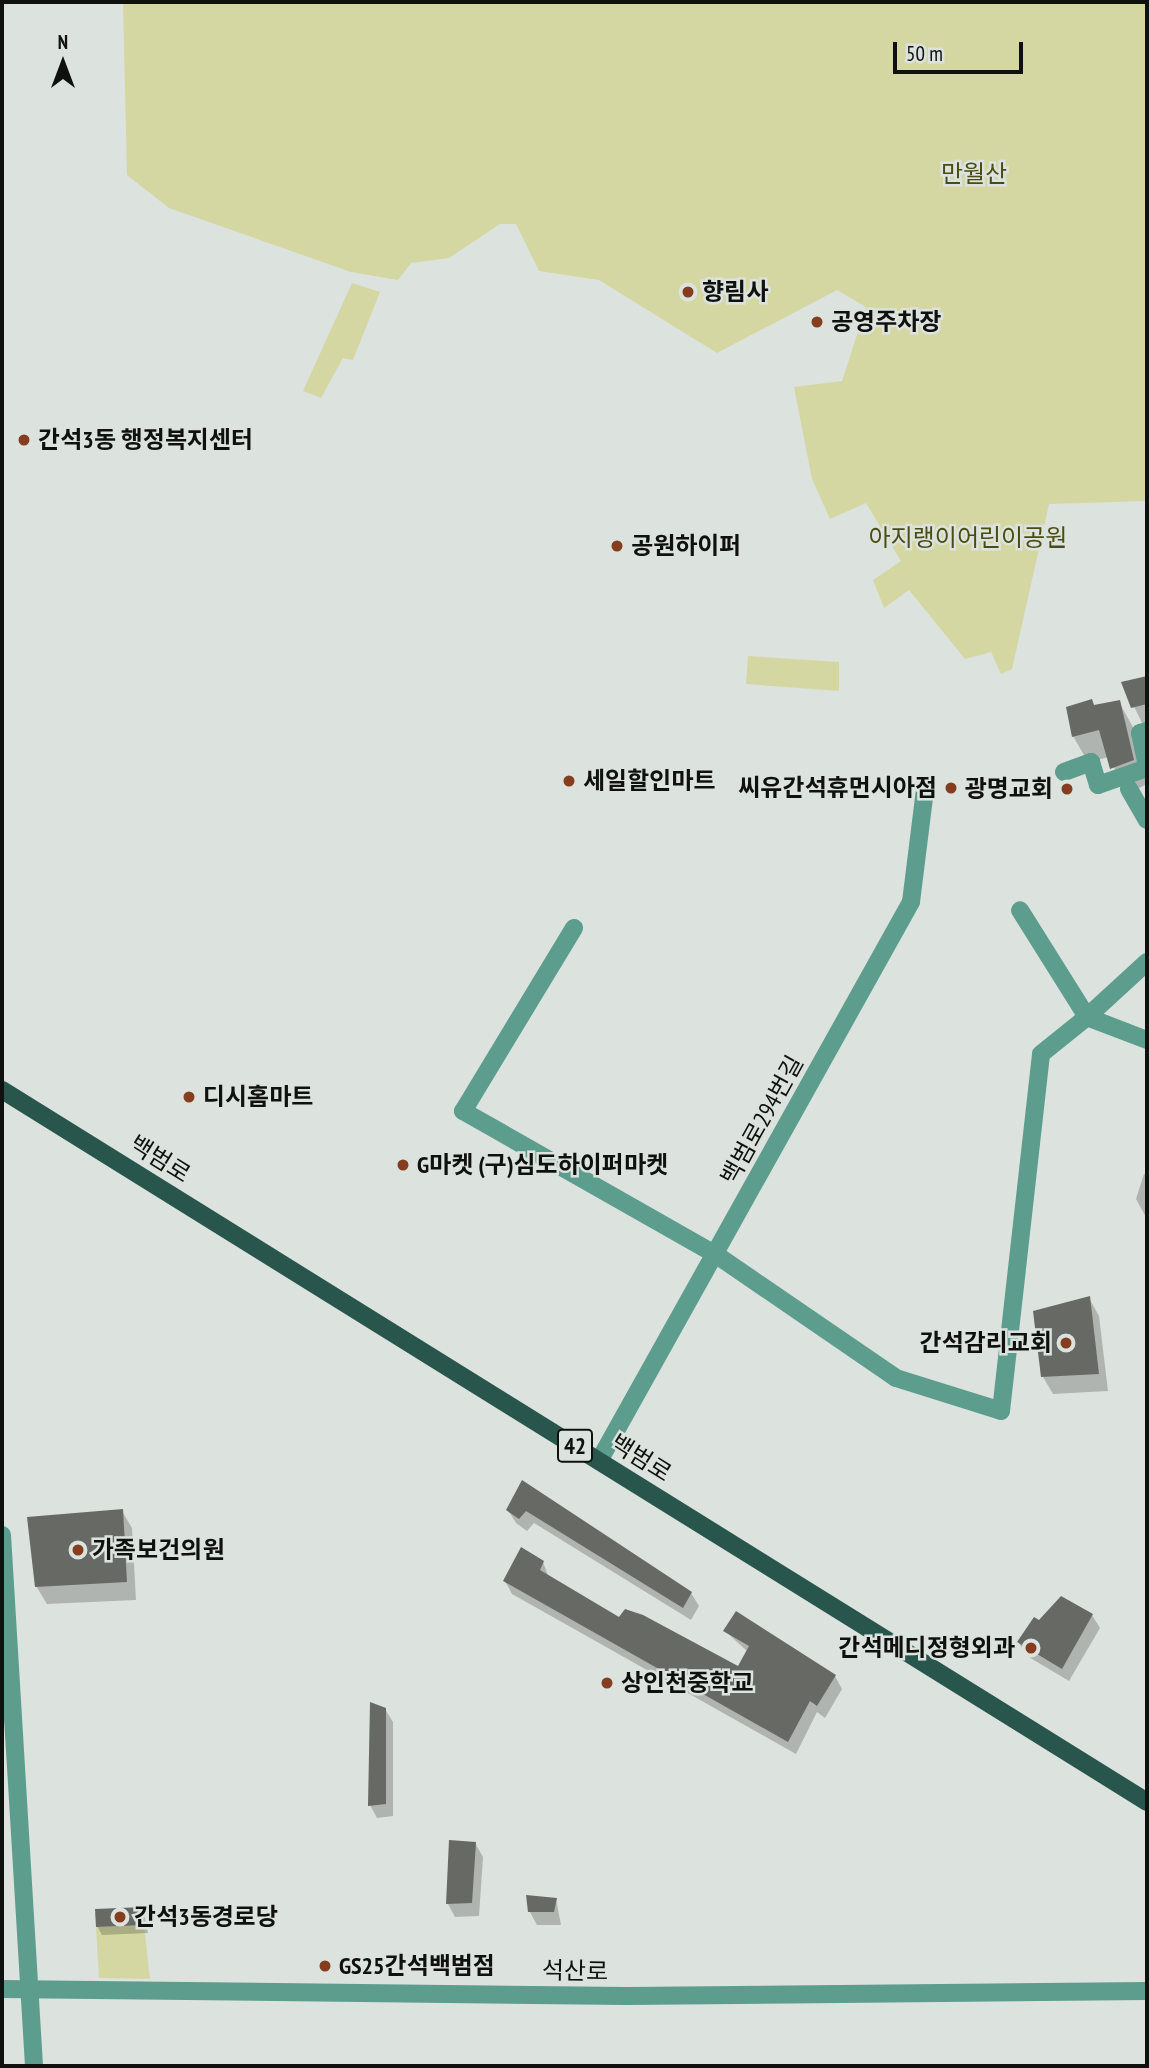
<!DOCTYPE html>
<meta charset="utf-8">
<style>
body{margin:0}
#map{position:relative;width:1149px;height:2068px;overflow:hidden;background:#dce2dd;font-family:"PT Sans Narrow","Noto Sans KR",sans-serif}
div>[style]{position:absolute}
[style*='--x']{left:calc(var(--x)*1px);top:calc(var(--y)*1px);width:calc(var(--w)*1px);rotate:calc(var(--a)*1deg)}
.green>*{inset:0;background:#d5d7a3}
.shadow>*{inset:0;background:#0003}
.building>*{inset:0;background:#666964}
.minor>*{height:18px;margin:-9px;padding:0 9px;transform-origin:9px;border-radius:9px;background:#5c9d8e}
.tertiary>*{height:18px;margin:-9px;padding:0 9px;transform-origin:9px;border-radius:9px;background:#5c9d8e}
.primary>*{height:18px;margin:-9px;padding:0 9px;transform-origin:9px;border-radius:9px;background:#28564c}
.dots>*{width:19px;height:19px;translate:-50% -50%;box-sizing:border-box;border:4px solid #dce2dd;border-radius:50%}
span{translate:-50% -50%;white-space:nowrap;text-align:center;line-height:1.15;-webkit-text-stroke:5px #dce2dd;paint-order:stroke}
.shield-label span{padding:2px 5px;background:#dce2dd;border:2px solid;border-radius:5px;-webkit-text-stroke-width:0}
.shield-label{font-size:23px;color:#0f110f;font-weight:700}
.park-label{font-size:24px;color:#4b4c13}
.poi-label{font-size:24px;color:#0f110f;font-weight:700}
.left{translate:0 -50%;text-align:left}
.right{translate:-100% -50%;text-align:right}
.street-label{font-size:24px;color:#0f110f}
.frame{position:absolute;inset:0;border:4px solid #0f110f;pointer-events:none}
.north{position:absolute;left:28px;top:28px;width:70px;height:70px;-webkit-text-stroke:5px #dce2dd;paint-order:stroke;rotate:0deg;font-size:19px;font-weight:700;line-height:28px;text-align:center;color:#0f110f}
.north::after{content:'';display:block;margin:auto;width:24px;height:32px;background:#0f110f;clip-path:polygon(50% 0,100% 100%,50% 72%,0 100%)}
.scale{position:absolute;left:893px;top:42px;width:130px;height:32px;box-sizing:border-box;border:4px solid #0f110f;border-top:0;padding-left:9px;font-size:21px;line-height:24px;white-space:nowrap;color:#0f110f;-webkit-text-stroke:5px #dce2dd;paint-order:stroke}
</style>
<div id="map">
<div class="green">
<i style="clip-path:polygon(123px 2px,1147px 2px,1147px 501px,1049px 504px,1012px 669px,1001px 674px,991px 652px,965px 659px,909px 590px,884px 608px,873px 580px,901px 561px,866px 503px,830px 519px,812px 479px,794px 387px,842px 381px,866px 307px,837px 290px,717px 353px,599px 280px,539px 271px,516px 224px,500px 224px,449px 258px,411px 263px,398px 280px,351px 272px,169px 208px,127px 175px)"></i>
<i style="clip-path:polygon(352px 283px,380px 292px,353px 360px,343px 358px,321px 398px,303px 391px)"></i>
<i style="clip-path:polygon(748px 656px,839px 662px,839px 691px,746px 684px)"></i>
<i style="clip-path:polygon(144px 1925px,150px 1979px,99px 1978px,96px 1927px)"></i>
</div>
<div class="shadow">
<i style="clip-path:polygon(1147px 677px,1147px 733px,1123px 684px)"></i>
<i style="clip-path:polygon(1119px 702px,1134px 729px,1147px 784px,1127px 794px,1109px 757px,1088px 762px,1073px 736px)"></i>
<i style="clip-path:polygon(1144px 1174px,1147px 1175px,1147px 1219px,1136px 1199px)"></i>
<i style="clip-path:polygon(1089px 1298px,1099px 1316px,1108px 1391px,1053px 1394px,1043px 1377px)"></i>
<i style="clip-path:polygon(523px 1483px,691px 1593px,699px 1606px,691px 1620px,534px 1523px,527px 1531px,516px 1523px,508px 1510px)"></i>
<i style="clip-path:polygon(122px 1511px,132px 1528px,136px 1600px,47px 1604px,36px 1586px)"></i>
<i style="clip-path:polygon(543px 1562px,549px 1578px,620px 1619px,739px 1669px,748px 1652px,725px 1631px,835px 1676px,842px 1689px,825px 1718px,817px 1712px,796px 1754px,512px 1594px,505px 1581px)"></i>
<i style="clip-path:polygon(1092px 1615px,1100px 1628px,1069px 1681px,1027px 1656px,1019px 1643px,1040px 1623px)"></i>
<i style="clip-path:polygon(2px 1662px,8px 1724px,2px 1724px)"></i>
<i style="clip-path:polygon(385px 1709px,393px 1722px,393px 1816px,377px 1818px,370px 1805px)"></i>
<i style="clip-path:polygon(475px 1843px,483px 1857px,479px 1916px,455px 1917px,448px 1904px)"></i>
<i style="clip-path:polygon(556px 1899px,561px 1925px,537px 1925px,530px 1912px)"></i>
<i style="clip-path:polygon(143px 1909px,148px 1933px,102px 1935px,97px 1926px)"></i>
</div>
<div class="building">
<i style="clip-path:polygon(1147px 676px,1147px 704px,1131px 708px,1121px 682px)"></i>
<i style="clip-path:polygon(1092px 699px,1094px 705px,1120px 700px,1134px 760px,1110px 769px,1099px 730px,1072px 737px,1066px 707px)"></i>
<i style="clip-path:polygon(1090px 1296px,1099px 1374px,1041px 1377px,1033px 1311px)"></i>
<i style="clip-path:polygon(522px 1480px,692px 1592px,683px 1608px,526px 1511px,519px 1519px,506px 1510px)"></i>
<i style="clip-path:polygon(123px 1509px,127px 1582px,35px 1587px,27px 1517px)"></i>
<i style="clip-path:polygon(521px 1547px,544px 1561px,540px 1570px,619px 1617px,625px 1609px,643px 1615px,738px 1666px,749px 1646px,723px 1631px,736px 1611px,836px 1675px,817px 1706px,810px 1701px,788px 1742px,503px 1581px)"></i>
<i style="clip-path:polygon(1061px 1596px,1093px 1614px,1062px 1669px,1017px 1642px,1034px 1617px,1039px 1620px)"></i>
<i style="clip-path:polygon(370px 1702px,386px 1708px,386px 1804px,368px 1806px)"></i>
<i style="clip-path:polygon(449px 1840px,476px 1842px,472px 1903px,446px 1904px)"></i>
<i style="clip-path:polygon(526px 1895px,557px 1898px,554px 1912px,528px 1912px)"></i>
<i style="clip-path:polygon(144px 1907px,144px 1925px,96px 1927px,95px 1909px)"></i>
</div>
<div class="minor">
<i style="--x:1147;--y:731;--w:7;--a:164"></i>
<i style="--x:1140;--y:733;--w:34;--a:78"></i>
<i style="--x:1064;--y:772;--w:29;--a:-20"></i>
<i style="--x:1091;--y:762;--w:24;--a:73"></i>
<i style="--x:1098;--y:785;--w:52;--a:-19.1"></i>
<i style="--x:1129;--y:789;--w:36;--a:60"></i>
<i style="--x:574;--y:928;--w:214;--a:121.2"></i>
<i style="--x:463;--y:1111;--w:290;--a:29.6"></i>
<i style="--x:715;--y:1254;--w:219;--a:34.4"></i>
<i style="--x:896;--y:1378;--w:110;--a:17.4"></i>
<i style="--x:1001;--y:1411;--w:359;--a:-83.6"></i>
<i style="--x:1041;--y:1054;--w:59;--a:-38.8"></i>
<i style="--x:1087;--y:1017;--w:126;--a:-122.1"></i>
<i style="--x:1147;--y:962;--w:81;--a:137.5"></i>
<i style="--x:1087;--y:1017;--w:64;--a:21"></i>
<i style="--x:599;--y:1461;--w:640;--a:-60.83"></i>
<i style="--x:911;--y:902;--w:114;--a:-82.9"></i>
</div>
<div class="tertiary">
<i style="--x:2;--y:1535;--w:532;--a:86.55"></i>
<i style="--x:2;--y:1989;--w:625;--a:0.64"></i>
<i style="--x:627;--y:1996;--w:520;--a:-0.55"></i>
</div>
<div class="primary">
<i style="--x:2;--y:1090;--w:1348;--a:31.87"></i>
</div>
<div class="dots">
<i style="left:688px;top:292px;background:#853d1f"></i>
<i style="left:817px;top:322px;background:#853d1f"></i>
<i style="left:24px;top:440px;background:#853d1f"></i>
<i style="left:617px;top:546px;background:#853d1f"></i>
<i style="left:569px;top:781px;background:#853d1f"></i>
<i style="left:951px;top:788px;background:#853d1f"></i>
<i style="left:1067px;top:789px;background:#853d1f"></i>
<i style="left:189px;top:1097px;background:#853d1f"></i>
<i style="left:403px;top:1165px;background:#853d1f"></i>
<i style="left:1066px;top:1343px;background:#853d1f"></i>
<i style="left:78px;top:1550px;background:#853d1f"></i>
<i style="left:1031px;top:1648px;background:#853d1f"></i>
<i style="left:607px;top:1683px;background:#853d1f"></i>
<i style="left:120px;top:1917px;background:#853d1f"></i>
<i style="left:325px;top:1966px;background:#853d1f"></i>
</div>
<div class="shield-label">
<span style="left:575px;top:1446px">42</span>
</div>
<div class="park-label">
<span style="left:974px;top:174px">만월산</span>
<span style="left:968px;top:538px">아지랭이어린이공원</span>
</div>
<div class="poi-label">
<span class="left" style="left:702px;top:292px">향림사</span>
<span class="left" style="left:831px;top:322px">공영주차장</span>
<span class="left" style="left:38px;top:440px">간석3동 행정복지센터</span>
<span class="left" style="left:631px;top:546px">공원하이퍼</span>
<span class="left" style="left:583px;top:781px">세일할인마트</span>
<span class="right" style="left:937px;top:788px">씨유간석휴먼시아점</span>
<span class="right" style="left:1053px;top:789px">광명교회</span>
<span class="left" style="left:203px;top:1097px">디시홈마트</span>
<span class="left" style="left:417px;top:1165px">G마켓 (구)심도하이퍼마켓</span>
<span class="right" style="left:1052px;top:1343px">간석감리교회</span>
<span class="left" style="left:92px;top:1550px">가족보건의원</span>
<span class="right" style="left:1015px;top:1648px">간석메디정형외과</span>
<span class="left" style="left:621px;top:1683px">상인천중학교</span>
<span class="left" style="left:134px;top:1917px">간석3동경로당</span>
<span class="left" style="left:339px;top:1966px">GS25간석백범점</span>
</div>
<div class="street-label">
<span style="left:762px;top:1120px;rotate:-61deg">백범로294번길</span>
<span style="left:160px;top:1159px;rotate:32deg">백범로</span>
<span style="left:641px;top:1458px;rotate:32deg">백범로</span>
<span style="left:575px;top:1971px;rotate:1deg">석산로</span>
</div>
<div class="frame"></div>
<div class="north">N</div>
<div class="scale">50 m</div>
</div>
